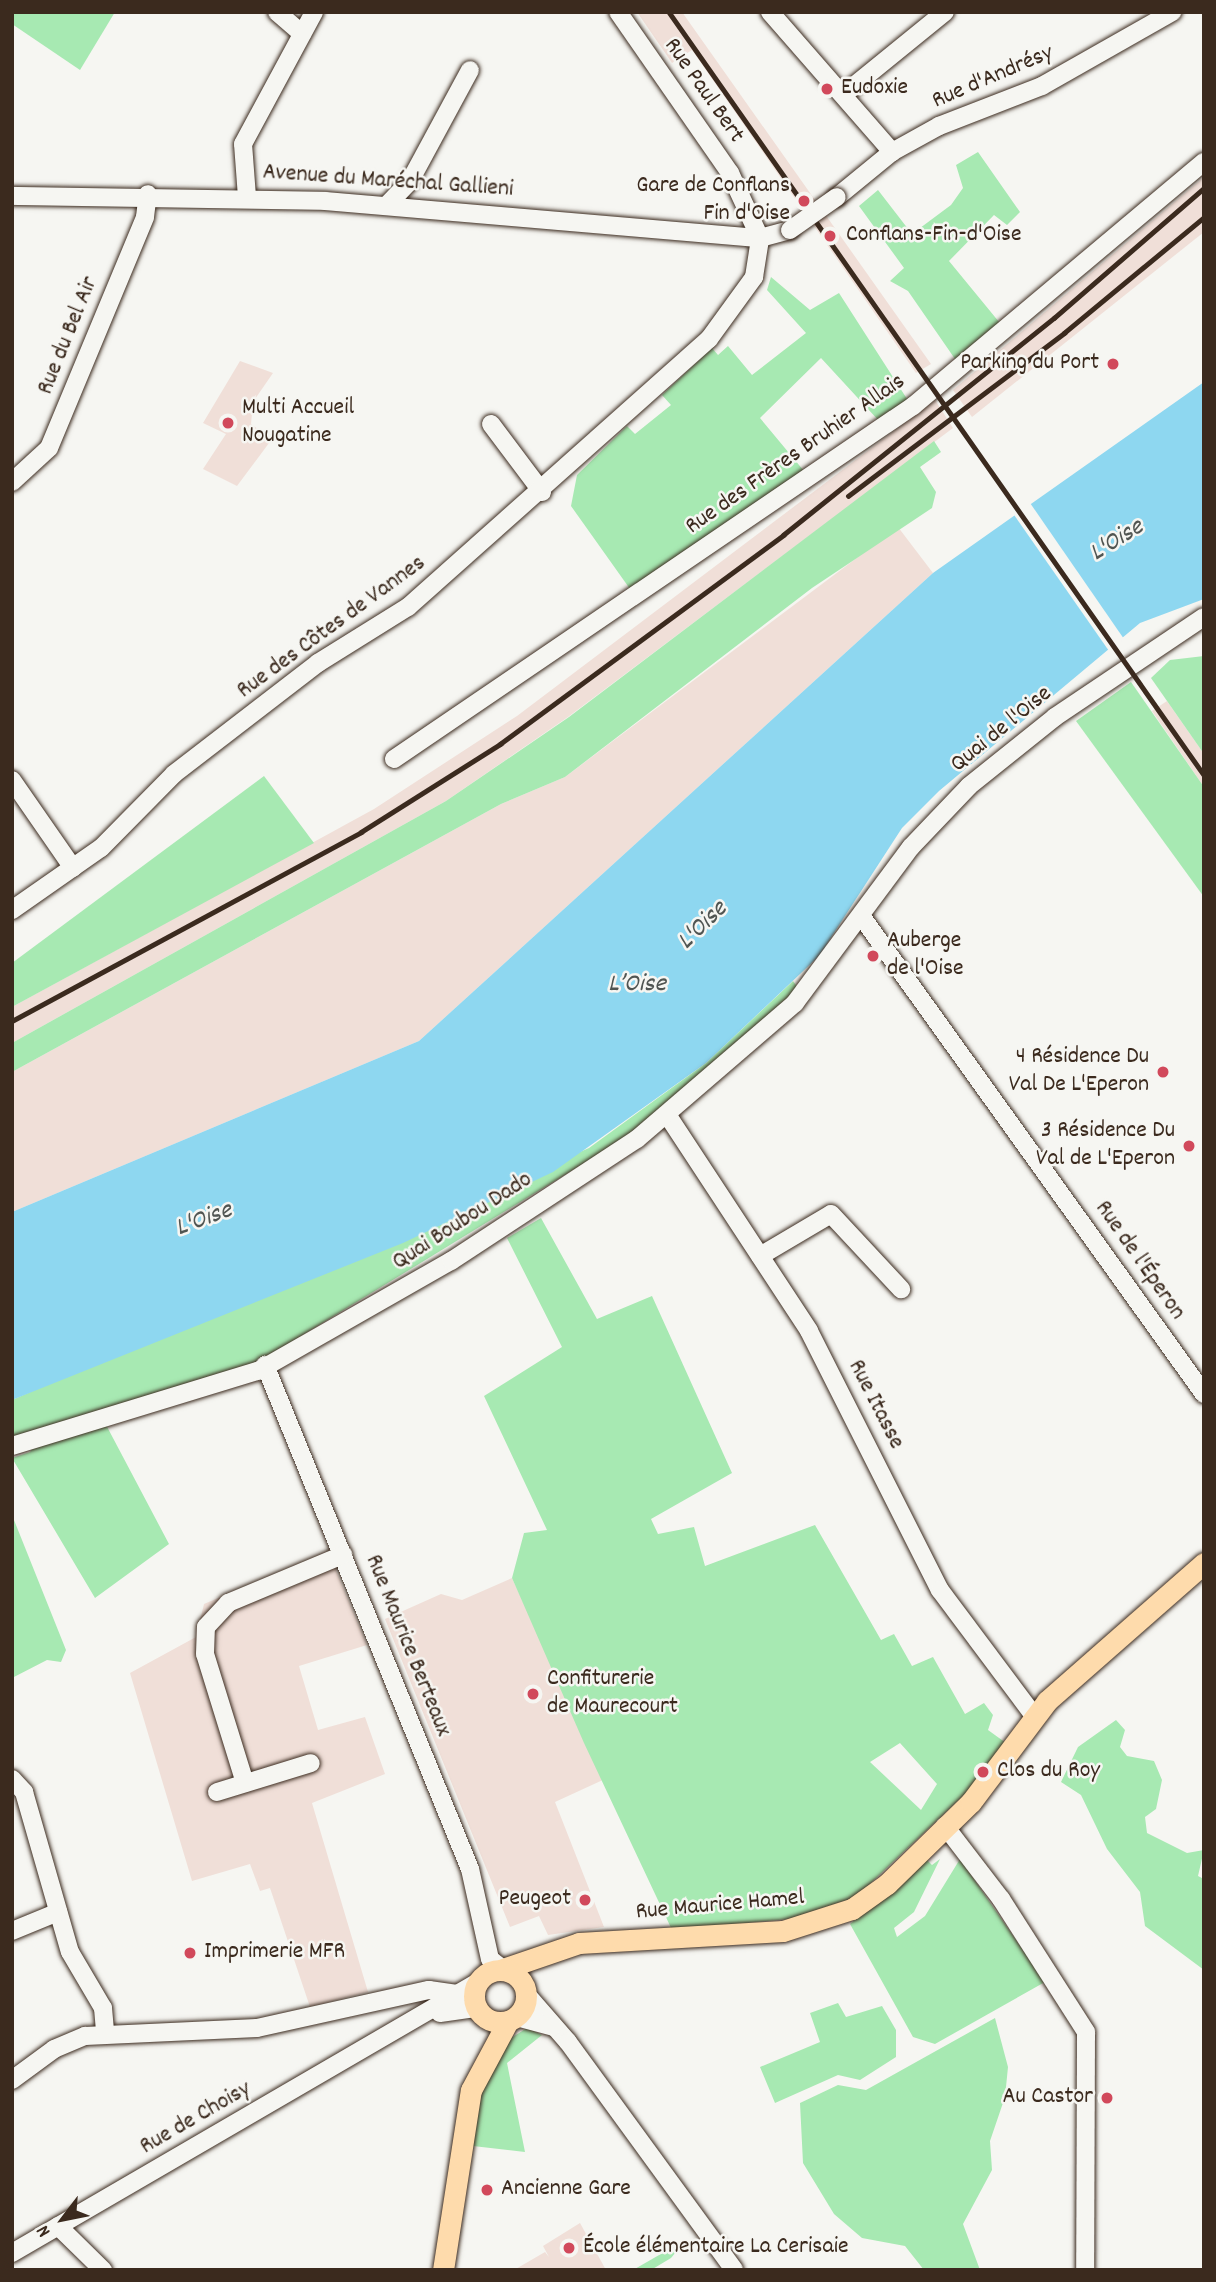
<!DOCTYPE html>
<meta charset="utf-8">
<style>
body{margin:0}
#map{position:relative;width:1216px;height:2282px;overflow:hidden;background:#f6f6f2;font-family:Dekko,sans-serif}
div>[style]{position:absolute}
[style*='--x']{left:calc(var(--x)*1px);top:calc(var(--y)*1px);width:calc(var(--w)*1px);rotate:calc(var(--a)*1deg)}
.built>*{inset:0;background:#f0dfd8}
.green>*{inset:0;background:#a7e9b2}
.water>*{inset:0;background:#8ed7f0}
.pier>*{inset:0;background:#f6f6f2}
.roads{filter:drop-shadow(0 0 2px #3b2a1e) drop-shadow(0 0 2px #3b2a1e)}
.minor>*{height:18px;margin:-9px;padding:0 9px;transform-origin:9px;border-radius:9px;background:#f6f6f2}
.major>*{height:21px;margin:-10.5px;padding:0 10.5px;transform-origin:10.5px;border-radius:10.5px;background:#fedbac}
.major>.ring{margin:-10.5px;padding:0;box-sizing:content-box;background:none;border:21px solid #fedbac;border-radius:50%}
.rail>*{height:4.5px;margin:-2.25px;padding:0 2.25px;transform-origin:2.25px;border-radius:2.25px;background:#3b2a1e}
.bridges{filter:drop-shadow(0 0 2px #3b2a1e) drop-shadow(0 0 2px #3b2a1e)}
.minor-bridge>*{height:18px;margin:-9px;padding:0 9px;transform-origin:9px;border-radius:9px;background:#f6f6f2}
.dots>*{width:19px;height:19px;translate:-50% -50%;box-sizing:border-box;border:4px solid #f6f6f2;border-radius:50%}
span{translate:-50% -50%;white-space:nowrap;text-align:center;line-height:1.15;-webkit-text-stroke:5px #f6f6f2;paint-order:stroke}
.street-label{font-size:24px;color:#3b2a1e}
.poi-label{font-size:24px;color:#3b2a1e}
.left{translate:0 -50%;text-align:left}
.right{translate:-100% -50%;text-align:right}
.water-label{font-size:26px;color:#505552;font-style:italic}
.frame{position:absolute;inset:0;border:14px solid #3b2a1e;pointer-events:none}
.north{position:absolute;left:28px;top:2184px;width:70px;height:70px;-webkit-text-stroke:5px #f6f6f2;paint-order:stroke;rotate:238deg;font-size:19px;font-weight:700;line-height:28px;text-align:center;color:#3b2a1e}
.north::after{content:'';display:block;margin:auto;width:24px;height:32px;background:#3b2a1e;clip-path:polygon(50% 0,100% 100%,50% 72%,0 100%)}
</style>
<div id="map">
<div class="built">
<i style="clip-path:polygon(637px 12px,682px 12px,931px 364px,916px 373px,692px 50px,672px 63px)"></i>
<i style="clip-path:polygon(1204px 177px,1204px 232px,972px 417px,953px 390px)"></i>
<i style="clip-path:polygon(240px 361px,273px 373px,253px 402px,251px 424px,272px 439px,237px 486px,203px 469px,226px 434px,203px 423px)"></i>
<i style="clip-path:polygon(935px 400px,953px 428px,568px 717px,446px 801px,12px 1043px,12px 1007px,374px 809px,517px 716px)"></i>
<i style="clip-path:polygon(898px 527px,933px 573px,419px 1041px,12px 1212px,12px 1072px,501px 804px,565px 777px)"></i>
<i style="clip-path:polygon(1167px 701px,1204px 754px,1204px 787px,1152px 711px)"></i>
<i style="clip-path:polygon(328px 1551px,367px 1645px,299px 1666px,318px 1730px,365px 1717px,385px 1774px,312px 1803px,368px 1992px,310px 2007px,270px 1888px,260px 1891px,250px 1864px,192px 1881px,130px 1673px,196px 1637px,204px 1604px)"></i>
<i style="clip-path:polygon(512px 1578px,605px 1779px,555px 1802px,604px 1927px,548px 1935px,539px 1916px,510px 1927px,385px 1619px,441px 1594px,462px 1600px)"></i>
<i style="clip-path:polygon(580px 2223px,606px 2270px,514px 2270px,545px 2252px,549px 2257px,543px 2246px)"></i>
</div>
<div class="green">
<i style="clip-path:polygon(12px 12px,115px 12px,80px 70px,12px 24px)"></i>
<i style="clip-path:polygon(978px 152px,1020px 212px,1007px 225px,994px 215px,949px 261px,1004px 328px,964px 372px,908px 291px,890px 281px,904px 268px,859px 206px,878px 190px,912px 234px,951px 205px,963px 188px,956px 165px)"></i>
<i style="clip-path:polygon(771px 277px,810px 310px,839px 293px,909px 402px,879px 421px,821px 358px,760px 418px,804px 471px,630px 589px,571px 506px,577px 475px,627px 426px,635px 434px,671px 405px,662px 395px,712px 348px,718px 355px,728px 346px,752px 375px,806px 333px,767px 290px)"></i>
<i style="clip-path:polygon(934px 441px,941px 452px,920px 467px,936px 492px,932px 508px,812px 588px,565px 777px,501px 804px,12px 1072px,12px 1043px,446px 801px,569px 717px)"></i>
<i style="clip-path:polygon(1204px 656px,1204px 754px,1151px 678px,1170px 660px)"></i>
<i style="clip-path:polygon(1131px 682px,1204px 787px,1204px 897px,1076px 721px)"></i>
<i style="clip-path:polygon(264px 776px,314px 843px,12px 1007px,12px 963px)"></i>
<i style="clip-path:polygon(793px 981px,798px 988px,640px 1129px,242px 1372px,12px 1439px,12px 1400px,589px 1148px,706px 1063px)"></i>
<i style="clip-path:polygon(evenodd,541px 1218px,597px 1319px,652px 1296px,732px 1473px,651px 1519px,658px 1534px,694px 1527px,705px 1566px,815px 1525px,881px 1640px,894px 1634px,912px 1666px,933px 1657px,965px 1714px,984px 1703px,993px 1715px,988px 1730px,1006px 1743px,969px 1790px,856px 1897px,789px 1919px,672px 1930px,584px 1743px,512px 1578px,524px 1533px,547px 1530px,484px 1396px,562px 1347px,507px 1238px,541px 1218px,900px 1743px,937px 1784px,921px 1810px,870px 1762px,900px 1743px)"></i>
<i style="clip-path:polygon(104px 1421px,169px 1544px,95px 1598px,12px 1458px,30px 1452px,37px 1440px)"></i>
<i style="clip-path:polygon(12px 1515px,66px 1650px,61px 1662px,47px 1660px,12px 1678px)"></i>
<i style="clip-path:polygon(1116px 1720px,1125px 1730px,1120px 1747px,1127px 1756px,1154px 1761px,1162px 1780px,1156px 1809px,1145px 1817px,1147px 1833px,1187px 1853px,1204px 1850px,1198px 1876px,1204px 1879px,1204px 1970px,1145px 1926px,1140px 1892px,1107px 1849px,1081px 1795px,1061px 1782px,1078px 1747px)"></i>
<i style="clip-path:polygon(940px 1859px,914px 1912px,894px 1928px,897px 1937px,925px 1916px,960px 1859px,1045px 1982px,935px 2044px,913px 2037px,850px 1924px,927px 1860px,932px 1865px)"></i>
<i style="clip-path:polygon(838px 2003px,846px 2017px,882px 2006px,896px 2030px,896px 2057px,860px 2080px,838px 2075px,775px 2103px,760px 2067px,820px 2042px,810px 2013px)"></i>
<i style="clip-path:polygon(995px 2018px,1008px 2067px,1005px 2097px,990px 2141px,992px 2170px,963px 2224px,980px 2270px,924px 2270px,905px 2246px,862px 2238px,834px 2214px,803px 2163px,800px 2103px,838px 2085px,866px 2090px)"></i>
<i style="clip-path:polygon(527px 2028px,542px 2035px,507px 2063px,525px 2152px,473px 2146px,483px 2085px,508px 2040px)"></i>
<i style="clip-path:polygon(687px 2239px,671px 2258px,651px 2270px,633px 2270px)"></i>
</div>
<div class="water">
<i style="clip-path:polygon(1204px 382px,1204px 599px,1140px 623px,939px 791px,902px 828px,819px 956px,706px 1063px,553px 1172px,403px 1243px,12px 1400px,12px 1212px,419px 1041px,933px 573px)"></i>
</div>
<div class="pier">
<i style="clip-path:polygon(1028px 500px,1124px 639px,1109px 651px,1012px 512px)"></i>
</div>
<div class="roads">
<div class="minor">
<i style="--x:277;--y:12;--w:33;--a:41"></i>
<i style="--x:770;--y:12;--w:186;--a:48.9"></i>
<i style="--x:844;--y:94;--w:130;--a:-39.1"></i>
<i style="--x:12;--y:196;--w:313;--a:0.9"></i>
<i style="--x:325;--y:201;--w:437;--a:4.9"></i>
<i style="--x:760;--y:238;--w:31;--a:-15"></i>
<i style="--x:247;--y:197;--w:53;--a:-94.3"></i>
<i style="--x:243;--y:144;--w:150;--a:-61.7"></i>
<i style="--x:837;--y:197;--w:71;--a:-39.3"></i>
<i style="--x:892;--y:152;--w:54;--a:-29"></i>
<i style="--x:939;--y:126;--w:110;--a:-21.2"></i>
<i style="--x:1042;--y:86;--w:150;--a:-29.6"></i>
<i style="--x:387;--y:205;--w:33;--a:-46"></i>
<i style="--x:410;--y:181;--w:126;--a:-61.6"></i>
<i style="--x:491;--y:424;--w:85;--a:53.1"></i>
<i style="--x:12;--y:482;--w:50;--a:-42.6"></i>
<i style="--x:49;--y:448;--w:250;--a:-67.4"></i>
<i style="--x:145;--y:217;--w:23;--a:-83"></i>
<i style="--x:394;--y:759;--w:628;--a:-34.22"></i>
<i style="--x:913;--y:406;--w:380;--a:-40"></i>
<i style="--x:12;--y:780;--w:107;--a:55.3"></i>
<i style="--x:12;--y:910;--w:108;--a:-34.9"></i>
<i style="--x:101;--y:848;--w:104;--a:-45.4"></i>
<i style="--x:174;--y:774;--w:182;--a:-37.6"></i>
<i style="--x:318;--y:663;--w:106;--a:-31.9"></i>
<i style="--x:408;--y:607;--w:403;--a:-41.7"></i>
<i style="--x:709;--y:339;--w:77;--a:-54"></i>
<i style="--x:754;--y:277;--w:39;--a:-81"></i>
<i style="--x:760;--y:238;--w:72;--a:-114.8"></i>
<i style="--x:730;--y:173;--w:196;--a:-124.8"></i>
<i style="--x:862;--y:917;--w:587;--a:54.36"></i>
<i style="--x:668;--y:1116;--w:257;--a:56.7"></i>
<i style="--x:809;--y:1331;--w:290;--a:63.2"></i>
<i style="--x:940;--y:1590;--w:159;--a:53.2"></i>
<i style="--x:760;--y:1256;--w:82;--a:-30.6"></i>
<i style="--x:831;--y:1214;--w:103;--a:47"></i>
<i style="--x:265;--y:1365;--w:544;--a:67.87"></i>
<i style="--x:470;--y:1869;--w:92;--a:77.5"></i>
<i style="--x:490;--y:1959;--w:16;--a:38"></i>
<i style="--x:12;--y:1446;--w:257;--a:-17"></i>
<i style="--x:258;--y:1371;--w:222;--a:-29.7"></i>
<i style="--x:451;--y:1261;--w:222;--a:-33.3"></i>
<i style="--x:637;--y:1139;--w:208;--a:-40.7"></i>
<i style="--x:795;--y:1003;--w:194;--a:-53.4"></i>
<i style="--x:911;--y:847;--w:84;--a:-46.4"></i>
<i style="--x:969;--y:786;--w:110;--a:-38.7"></i>
<i style="--x:1055;--y:717;--w:179;--a:-33.9"></i>
<i style="--x:12;--y:1779;--w:18;--a:47"></i>
<i style="--x:24;--y:1792;--w:166;--a:74"></i>
<i style="--x:70;--y:1952;--w:65;--a:59.5"></i>
<i style="--x:103;--y:2008;--w:25;--a:85"></i>
<i style="--x:245;--y:1783;--w:135;--a:-107.2"></i>
<i style="--x:205;--y:1654;--w:27;--a:-88"></i>
<i style="--x:206;--y:1627;--w:33;--a:-47"></i>
<i style="--x:228;--y:1603;--w:125;--a:-22.7"></i>
<i style="--x:217;--y:1792;--w:98;--a:-17.1"></i>
<i style="--x:945;--y:1826;--w:92;--a:52.5"></i>
<i style="--x:1001;--y:1899;--w:158;--a:57.4"></i>
<i style="--x:1086;--y:2032;--w:238;--a:90.2"></i>
<i style="--x:12;--y:1931;--w:50;--a:-22.4"></i>
<i style="--x:527;--y:1995;--w:62;--a:48.9"></i>
<i style="--x:568;--y:2042;--w:282;--a:53.9"></i>
<i style="--x:440;--y:2013;--w:37;--a:-8"></i>
<i style="--x:516;--y:2017;--w:38;--a:15"></i>
<i style="--x:12;--y:2080;--w:52;--a:-36.4"></i>
<i style="--x:54;--y:2049;--w:34;--a:-23"></i>
<i style="--x:85;--y:2036;--w:172;--a:-2.7"></i>
<i style="--x:257;--y:2028;--w:176;--a:-12.5"></i>
<i style="--x:429;--y:1990;--w:30;--a:8"></i>
<i style="--x:58;--y:2226;--w:63;--a:44.4"></i>
<i style="--x:12;--y:2253;--w:539;--a:-30.18"></i>
</div>
<div class="major">
<i style="--x:503;--y:1969;--w:80;--a:-18.9"></i>
<i style="--x:579;--y:1943;--w:204;--a:-3.4"></i>
<i style="--x:783;--y:1931;--w:72;--a:-17.7"></i>
<i style="--x:852;--y:1909;--w:43;--a:-35.5"></i>
<i style="--x:887;--y:1884;--w:117;--a:-44.3"></i>
<i style="--x:971;--y:1802;--w:126;--a:-53"></i>
<i style="--x:1047;--y:1701;--w:209;--a:-41.3"></i>
<i class="ring" style="left:474px;top:1970px;width:31px;height:31px"></i>
<i style="--x:443;--y:2270;--w:182;--a:-81.2"></i>
<i style="--x:471;--y:2090;--w:78;--a:-61.8"></i>
</div>
</div>
<div class="rail">
<i style="--x:669;--y:12;--w:932;--a:54.96"></i>
<i style="--x:848;--y:496;--w:271;--a:-37"></i>
<i style="--x:1064;--y:333;--w:182;--a:-39.6"></i>
<i style="--x:12;--y:1021;--w:397;--a:-28.4"></i>
<i style="--x:361;--y:832;--w:165;--a:-32.3"></i>
<i style="--x:500;--y:744;--w:352;--a:-36.4"></i>
<i style="--x:783;--y:535;--w:347;--a:-38.7"></i>
<i style="--x:1054;--y:318;--w:198;--a:-40.9"></i>
</div>
<div class="bridges">
<div class="minor-bridge">
<i style="--x:790;--y:230;--w:57;--a:-35.1"></i>
</div>
</div>
<div class="dots">
<i style="left:827px;top:89px;background:#d1495b"></i>
<i style="left:804px;top:201px;background:#d1495b"></i>
<i style="left:830px;top:236px;background:#d1495b"></i>
<i style="left:1113px;top:364px;background:#d1495b"></i>
<i style="left:228px;top:423px;background:#d1495b"></i>
<i style="left:873px;top:956px;background:#d1495b"></i>
<i style="left:1163px;top:1072px;background:#d1495b"></i>
<i style="left:1189px;top:1146px;background:#d1495b"></i>
<i style="left:533px;top:1694px;background:#d1495b"></i>
<i style="left:983px;top:1772px;background:#d1495b"></i>
<i style="left:585px;top:1900px;background:#d1495b"></i>
<i style="left:190px;top:1953px;background:#d1495b"></i>
<i style="left:1107px;top:2098px;background:#d1495b"></i>
<i style="left:487px;top:2190px;background:#d1495b"></i>
<i style="left:569px;top:2248px;background:#d1495b"></i>
</div>
<div class="street-label">
<span style="left:993px;top:78px;rotate:-23deg">Rue d'Andrésy</span>
<span style="left:703px;top:91px;rotate:55deg">Rue Paul Bert</span>
<span style="left:388px;top:182px;rotate:4deg">Avenue du Maréchal Gallieni</span>
<span style="left:69px;top:336px;rotate:-68deg">Rue du Bel Air</span>
<span style="left:796px;top:455px;rotate:-35deg">Rue des Frères Bruhier Allais</span>
<span style="left:332px;top:628px;rotate:-36deg">Rue des Côtes de Vannes</span>
<span style="left:1002px;top:730px;rotate:-39deg">Quai de l'Oise</span>
<span style="left:463px;top:1222px;rotate:-33deg">Quai Boubou Dado</span>
<span style="left:1139px;top:1261px;rotate:55deg">Rue de l'Éperon</span>
<span style="left:875px;top:1405px;rotate:63deg">Rue Itasse</span>
<span style="left:407px;top:1646px;rotate:68deg">Rue Maurice Berteaux</span>
<span style="left:720px;top:1906px;rotate:-5deg">Rue Maurice Hamel</span>
<span style="left:196px;top:2119px;rotate:-30deg">Rue de Choisy</span>
</div>
<div class="poi-label">
<span class="left" style="left:841px;top:89px">Eudoxie</span>
<span class="right" style="left:790px;top:201px">Gare de Conflans<br>Fin d'Oise</span>
<span class="left" style="left:846px;top:236px">Conflans-Fin-d'Oise</span>
<span class="right" style="left:1099px;top:364px">Parking du Port</span>
<span class="left" style="left:242px;top:423px">Multi Accueil<br>Nougatine</span>
<span class="left" style="left:887px;top:956px">Auberge<br>de l'Oise</span>
<span class="right" style="left:1149px;top:1072px">4 Résidence Du<br>Val De L'Eperon</span>
<span class="right" style="left:1175px;top:1146px">3 Résidence Du<br>Val de L'Eperon</span>
<span class="left" style="left:547px;top:1694px">Confiturerie<br>de Maurecourt</span>
<span class="left" style="left:997px;top:1772px">Clos du Roy</span>
<span class="right" style="left:571px;top:1900px">Peugeot</span>
<span class="left" style="left:204px;top:1953px">Imprimerie MFR</span>
<span class="right" style="left:1093px;top:2098px">Au Castor</span>
<span class="left" style="left:501px;top:2190px">Ancienne Gare</span>
<span class="left" style="left:583px;top:2248px">École élémentaire La Cerisaie</span>
</div>
<div class="water-label">
<span style="left:1117px;top:541px;rotate:-32deg">L'Oise</span>
<span style="left:703px;top:926px;rotate:-44deg">L'Oise</span>
<span style="left:637px;top:985px">L’Oise</span>
<span style="left:204px;top:1220px;rotate:-20deg">L'Oise</span>
</div>
<div class="frame"></div>
<div class="north">N</div>
</div>
